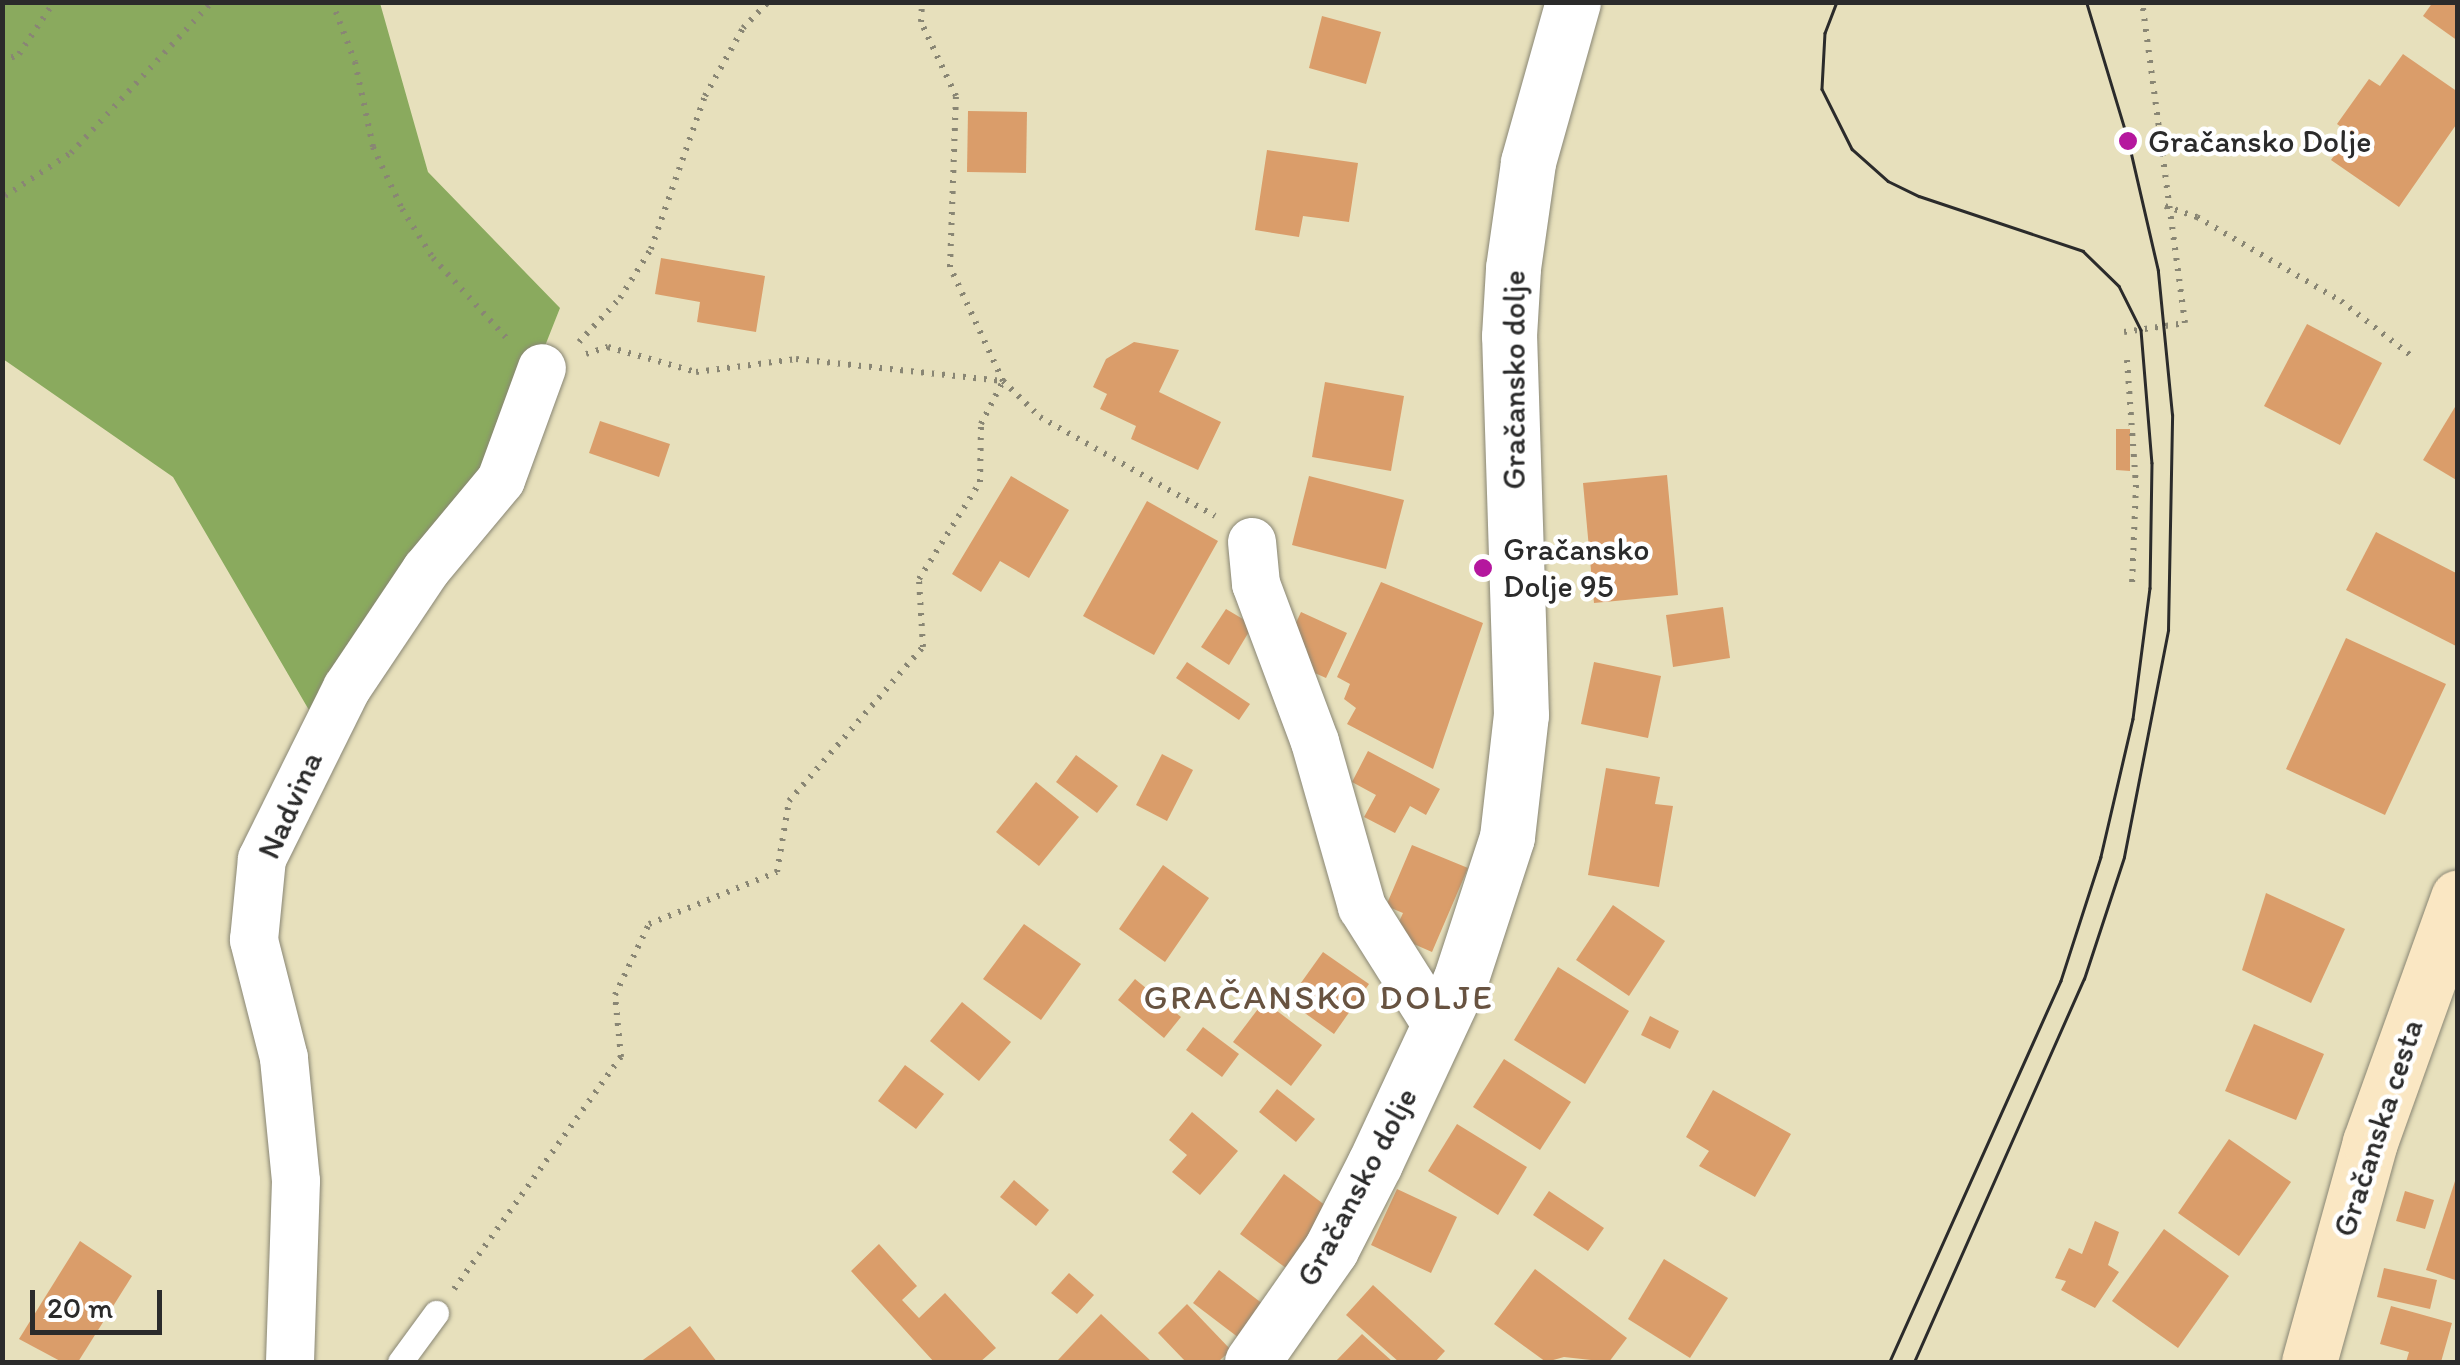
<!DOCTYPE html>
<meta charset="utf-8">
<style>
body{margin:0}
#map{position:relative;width:2460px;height:1365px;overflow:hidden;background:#e7e0bc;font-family:Itim,sans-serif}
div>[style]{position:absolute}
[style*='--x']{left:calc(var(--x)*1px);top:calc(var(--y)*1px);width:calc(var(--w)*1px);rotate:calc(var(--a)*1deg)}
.forest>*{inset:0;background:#8aaa5e}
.building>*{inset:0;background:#da9d6a}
.path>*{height:6px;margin-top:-3px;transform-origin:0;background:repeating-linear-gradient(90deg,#898674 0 2.5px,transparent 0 10.5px)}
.roads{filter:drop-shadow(0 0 2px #898674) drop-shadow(0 0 2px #898674)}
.service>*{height:25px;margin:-12.5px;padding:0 12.5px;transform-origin:12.5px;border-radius:12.5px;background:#fff}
.minor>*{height:48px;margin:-24px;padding:0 24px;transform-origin:24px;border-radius:24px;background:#fff}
.tertiary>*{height:55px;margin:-27.5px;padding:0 27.5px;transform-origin:27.5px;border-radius:27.5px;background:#fff}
.secondary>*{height:55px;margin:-27.5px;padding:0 27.5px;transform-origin:27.5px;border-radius:27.5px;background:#fae7c3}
.tram>*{height:2.5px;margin:-1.25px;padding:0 1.25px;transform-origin:1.25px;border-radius:1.25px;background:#2b2b2b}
.dots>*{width:28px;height:28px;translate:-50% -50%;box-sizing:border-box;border:5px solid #fff;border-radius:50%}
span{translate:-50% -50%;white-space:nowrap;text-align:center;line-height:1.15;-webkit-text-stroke:9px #fff;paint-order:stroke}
.poi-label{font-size:32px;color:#2b2b2b}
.left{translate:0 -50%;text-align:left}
.street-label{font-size:32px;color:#2b2b2b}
.neighbourhood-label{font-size:35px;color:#685341;letter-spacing:2.5px}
.frame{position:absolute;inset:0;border:5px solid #2b2b2b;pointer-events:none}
.scale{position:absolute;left:30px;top:1290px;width:132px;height:45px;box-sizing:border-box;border:5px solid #2b2b2b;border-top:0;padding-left:12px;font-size:30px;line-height:35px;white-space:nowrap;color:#2b2b2b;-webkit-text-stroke:8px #fff;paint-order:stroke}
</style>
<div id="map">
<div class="forest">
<i style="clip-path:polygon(3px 3px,380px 3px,428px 172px,560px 308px,490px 485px,327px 741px,173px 477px,3px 359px)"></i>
</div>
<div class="building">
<i style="clip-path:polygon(2433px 2px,2458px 2px,2458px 41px,2423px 16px)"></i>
<i style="clip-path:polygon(1322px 16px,1381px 32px,1366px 84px,1309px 68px)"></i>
<i style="clip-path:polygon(2403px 54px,2458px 92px,2458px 122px,2399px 207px,2331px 160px,2350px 133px,2337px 124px,2369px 79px,2380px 86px)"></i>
<i style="clip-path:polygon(968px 111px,1027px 112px,1026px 173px,967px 172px)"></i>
<i style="clip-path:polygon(1267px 150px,1358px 163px,1349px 222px,1303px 216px,1299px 237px,1255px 230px)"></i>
<i style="clip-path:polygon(661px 258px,765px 276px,756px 332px,697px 322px,700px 302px,655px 294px)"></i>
<i style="clip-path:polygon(2307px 324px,2382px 363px,2340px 445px,2264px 406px)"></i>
<i style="clip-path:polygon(1134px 342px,1179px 350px,1159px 392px,1221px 422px,1198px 470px,1131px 439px,1136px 426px,1100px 409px,1107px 394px,1093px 387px,1106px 359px)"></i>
<i style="clip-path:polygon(1325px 382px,1404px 396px,1391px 471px,1312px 457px)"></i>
<i style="clip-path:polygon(2458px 402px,2458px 481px,2423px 460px)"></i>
<i style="clip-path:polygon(600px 421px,670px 444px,659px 477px,589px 453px)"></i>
<i style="clip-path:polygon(2116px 429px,2130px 429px,2130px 471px,2116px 470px)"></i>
<i style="clip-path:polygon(1667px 475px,1678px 595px,1594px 603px,1583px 483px)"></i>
<i style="clip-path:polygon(1011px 476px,1069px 510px,1029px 578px,1000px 561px,981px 592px,952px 574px)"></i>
<i style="clip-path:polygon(1309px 476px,1404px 500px,1386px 569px,1292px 545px)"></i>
<i style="clip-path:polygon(1147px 501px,1218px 541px,1154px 655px,1083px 616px)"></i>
<i style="clip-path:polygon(2376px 532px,2458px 574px,2458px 647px,2346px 590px)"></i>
<i style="clip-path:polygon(1381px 582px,1483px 623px,1433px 769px,1347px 724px,1356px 708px,1344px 699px,1350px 684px,1337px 677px)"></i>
<i style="clip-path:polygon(1723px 607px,1730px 658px,1673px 667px,1666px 615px)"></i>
<i style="clip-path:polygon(1226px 609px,1253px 625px,1229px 665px,1201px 647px)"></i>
<i style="clip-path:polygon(1301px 612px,1347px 633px,1326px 678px,1299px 666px,1307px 649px,1288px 640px)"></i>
<i style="clip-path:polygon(2346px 638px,2446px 684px,2385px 815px,2286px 769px)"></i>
<i style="clip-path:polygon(1187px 662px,1250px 704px,1239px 720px,1176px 678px)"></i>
<i style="clip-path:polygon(1594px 662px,1661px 676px,1648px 738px,1581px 724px)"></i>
<i style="clip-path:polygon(1368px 751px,1440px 789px,1426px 815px,1410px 806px,1395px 833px,1364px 817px,1376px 795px,1352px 782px)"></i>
<i style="clip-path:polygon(1162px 754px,1193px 770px,1167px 821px,1136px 805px)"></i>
<i style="clip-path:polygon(1076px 755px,1118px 786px,1097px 813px,1056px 782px)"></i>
<i style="clip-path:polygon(1606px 768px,1660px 777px,1655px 804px,1673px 806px,1659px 887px,1588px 875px)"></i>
<i style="clip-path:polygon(1036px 782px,1079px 817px,1039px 866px,996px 832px)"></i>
<i style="clip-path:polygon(1412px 845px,1468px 868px,1432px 952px,1393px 935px,1403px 913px,1386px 906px)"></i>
<i style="clip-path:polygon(1163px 865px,1209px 898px,1165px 962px,1119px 929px)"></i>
<i style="clip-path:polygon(2266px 893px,2345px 929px,2311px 1003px,2242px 970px)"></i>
<i style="clip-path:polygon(1613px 905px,1665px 941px,1629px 996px,1576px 960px)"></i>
<i style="clip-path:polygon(1024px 924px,1081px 964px,1041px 1020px,983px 979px)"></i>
<i style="clip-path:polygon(1323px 952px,1369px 984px,1334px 1034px,1288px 1001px)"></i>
<i style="clip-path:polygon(1558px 967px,1629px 1011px,1585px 1084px,1514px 1040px)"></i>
<i style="clip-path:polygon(1135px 979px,1181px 1017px,1164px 1038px,1118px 1000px)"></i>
<i style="clip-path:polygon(1264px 1001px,1322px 1045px,1291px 1086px,1233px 1042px)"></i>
<i style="clip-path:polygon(962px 1002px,1011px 1042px,979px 1081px,930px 1041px)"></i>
<i style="clip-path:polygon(1650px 1016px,1679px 1031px,1670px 1049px,1641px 1035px)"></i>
<i style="clip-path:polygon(2254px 1024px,2324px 1054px,2296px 1120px,2225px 1091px)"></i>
<i style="clip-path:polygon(1203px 1027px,1239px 1054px,1222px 1077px,1186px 1050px)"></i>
<i style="clip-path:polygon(1504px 1059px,1571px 1102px,1540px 1150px,1473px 1107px)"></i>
<i style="clip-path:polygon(905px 1065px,944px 1094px,916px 1129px,878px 1101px)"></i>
<i style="clip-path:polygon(1277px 1089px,1315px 1119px,1296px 1142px,1259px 1112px)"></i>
<i style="clip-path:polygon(1713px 1090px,1791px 1134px,1755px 1197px,1699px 1166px,1709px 1151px,1686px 1137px)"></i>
<i style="clip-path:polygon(1192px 1112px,1238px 1151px,1200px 1195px,1172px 1172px,1187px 1155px,1169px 1140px)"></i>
<i style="clip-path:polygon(1457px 1124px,1527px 1167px,1498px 1215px,1428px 1171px)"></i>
<i style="clip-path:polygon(2229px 1139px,2291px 1182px,2239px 1256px,2178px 1213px)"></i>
<i style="clip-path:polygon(1284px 1174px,1334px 1212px,1290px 1271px,1240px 1234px)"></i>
<i style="clip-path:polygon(2457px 1175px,2458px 1175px,2458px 1281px,2426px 1270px)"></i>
<i style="clip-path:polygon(1014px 1180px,1049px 1210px,1036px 1226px,1000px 1197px)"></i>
<i style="clip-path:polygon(1397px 1189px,1457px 1217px,1431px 1273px,1371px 1245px)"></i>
<i style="clip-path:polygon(1549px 1191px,1604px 1228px,1588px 1251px,1533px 1215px)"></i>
<i style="clip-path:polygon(2405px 1191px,2434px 1200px,2425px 1229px,2396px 1221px)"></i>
<i style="clip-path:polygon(2095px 1221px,2119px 1232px,2108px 1265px,2119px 1272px,2095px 1308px,2061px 1290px,2066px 1281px,2055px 1278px,2069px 1248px,2082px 1254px)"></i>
<i style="clip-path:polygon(2164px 1229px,2229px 1276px,2178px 1348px,2112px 1301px)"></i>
<i style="clip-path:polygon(80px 1241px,132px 1276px,78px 1362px,62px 1362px,19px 1339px)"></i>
<i style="clip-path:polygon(879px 1244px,917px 1286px,902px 1300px,919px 1318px,945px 1293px,996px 1348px,980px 1362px,934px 1362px,851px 1271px)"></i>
<i style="clip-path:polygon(1664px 1259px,1728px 1298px,1690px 1358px,1628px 1319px)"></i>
<i style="clip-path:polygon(2384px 1268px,2437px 1280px,2430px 1309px,2377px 1297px)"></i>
<i style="clip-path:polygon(1535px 1269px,1627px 1338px,1609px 1362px,1564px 1357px,1546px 1362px,1494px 1324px)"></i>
<i style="clip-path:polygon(1219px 1270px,1268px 1308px,1243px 1341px,1193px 1303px)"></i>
<i style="clip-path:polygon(1069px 1273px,1094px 1295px,1077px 1314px,1051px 1293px)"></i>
<i style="clip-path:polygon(1373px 1285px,1445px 1351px,1435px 1362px,1399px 1362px,1346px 1315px)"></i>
<i style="clip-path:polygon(1187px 1304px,1231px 1350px,1218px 1362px,1186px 1362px,1158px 1333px)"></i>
<i style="clip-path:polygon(2391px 1306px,2452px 1323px,2441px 1362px,2406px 1362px,2409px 1352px,2380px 1344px)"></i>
<i style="clip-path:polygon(1101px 1314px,1152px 1362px,1058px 1360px)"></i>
<i style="clip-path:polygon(690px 1326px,717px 1362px,640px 1362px)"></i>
<i style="clip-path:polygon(1362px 1334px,1393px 1362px,1335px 1362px)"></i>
</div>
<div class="path">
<i style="--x:332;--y:2;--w:64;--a:69"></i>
<i style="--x:355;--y:62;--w:87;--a:78"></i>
<i style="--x:373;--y:147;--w:68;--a:64.9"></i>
<i style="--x:402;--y:209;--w:58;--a:57.7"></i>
<i style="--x:433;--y:258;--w:114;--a:47.5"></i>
<i style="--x:1659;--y:2;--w:30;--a:0"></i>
<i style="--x:2;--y:62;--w:19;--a:-25"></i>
<i style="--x:19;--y:54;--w:63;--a:-56.1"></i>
<i style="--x:5;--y:196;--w:79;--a:-33.1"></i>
<i style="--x:71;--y:153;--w:207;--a:-47"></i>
<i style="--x:2165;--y:206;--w:34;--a:19"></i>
<i style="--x:2197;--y:217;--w:167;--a:30.3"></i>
<i style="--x:2341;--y:301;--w:93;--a:38"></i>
<i style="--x:2124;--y:332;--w:62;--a:-8.4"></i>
<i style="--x:2185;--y:323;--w:324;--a:-97.6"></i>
<i style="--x:579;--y:342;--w:60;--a:-47"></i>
<i style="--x:620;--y:298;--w:58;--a:-57.7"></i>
<i style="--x:651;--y:249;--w:162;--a:-70.6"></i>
<i style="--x:705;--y:96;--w:78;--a:-60.8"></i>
<i style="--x:743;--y:28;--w:36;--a:-46"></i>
<i style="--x:586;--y:354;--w:23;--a:-18"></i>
<i style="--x:608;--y:347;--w:91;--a:15.9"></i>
<i style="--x:696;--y:372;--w:101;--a:-7.4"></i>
<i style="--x:796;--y:359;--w:208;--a:6.1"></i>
<i style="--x:1003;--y:381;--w:52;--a:44.2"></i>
<i style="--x:1040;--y:417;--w:201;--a:29.5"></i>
<i style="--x:2127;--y:360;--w:125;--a:85.9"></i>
<i style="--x:2136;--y:485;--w:99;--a:92.3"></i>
<i style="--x:454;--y:1289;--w:286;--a:-54.3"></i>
<i style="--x:621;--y:1057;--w:62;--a:-95.5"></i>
<i style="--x:615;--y:995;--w:79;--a:-64.4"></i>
<i style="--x:649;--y:924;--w:138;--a:-22.1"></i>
<i style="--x:777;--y:872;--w:72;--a:-80.4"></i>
<i style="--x:789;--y:801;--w:204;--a:-49"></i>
<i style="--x:923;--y:647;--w:68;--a:-93.4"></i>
<i style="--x:919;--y:579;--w:115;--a:-57.8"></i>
<i style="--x:980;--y:482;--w:58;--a:-89"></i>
<i style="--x:981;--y:424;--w:48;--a:-62.9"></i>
<i style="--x:1003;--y:381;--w:126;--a:-114.9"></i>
<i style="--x:950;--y:267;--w:171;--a:-88"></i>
<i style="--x:956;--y:96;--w:82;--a:-115.3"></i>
<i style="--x:921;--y:22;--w:20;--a:-87"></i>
</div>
<div class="roads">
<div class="service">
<i style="--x:400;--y:1362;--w:61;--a:-53.7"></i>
</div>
<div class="minor">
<i style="--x:1252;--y:542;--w:42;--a:84.6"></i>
<i style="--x:1256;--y:584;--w:169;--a:69.5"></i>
<i style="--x:1315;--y:742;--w:172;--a:74.1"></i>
<i style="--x:1362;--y:907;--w:142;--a:57.7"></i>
<i style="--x:290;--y:1362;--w:181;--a:-88.1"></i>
<i style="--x:296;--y:1181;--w:124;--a:-95.6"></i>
<i style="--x:284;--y:1058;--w:122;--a:-104.3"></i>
<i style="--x:254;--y:940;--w:81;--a:-84.4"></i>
<i style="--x:262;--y:859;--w:191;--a:-63.6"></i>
<i style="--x:347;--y:688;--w:142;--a:-56.2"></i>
<i style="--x:426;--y:570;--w:117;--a:-50.2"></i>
<i style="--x:501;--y:480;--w:119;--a:-69.9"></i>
</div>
<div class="tertiary">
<i style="--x:1252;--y:1362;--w:138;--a:-55"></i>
<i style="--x:1331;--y:1249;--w:97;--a:-62.9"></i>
<i style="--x:1375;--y:1163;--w:201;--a:-65"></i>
<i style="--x:1460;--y:981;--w:151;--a:-71.9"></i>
<i style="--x:1507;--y:837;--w:123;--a:-83.5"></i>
<i style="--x:1521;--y:715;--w:379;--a:-91.8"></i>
<i style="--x:1509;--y:336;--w:68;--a:-86.6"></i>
<i style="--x:1513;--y:268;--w:107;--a:-81.9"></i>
<i style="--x:1528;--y:162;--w:166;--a:-74.3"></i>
</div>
<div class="secondary">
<i style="--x:2309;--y:1362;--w:228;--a:-74.5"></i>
<i style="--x:2370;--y:1142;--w:260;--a:-70.2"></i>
</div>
</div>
<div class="tram">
<i style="--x:1837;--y:2;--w:33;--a:111"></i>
<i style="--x:1825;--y:33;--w:56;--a:93.1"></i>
<i style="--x:1822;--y:89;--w:67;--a:63.4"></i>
<i style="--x:1852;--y:149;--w:48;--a:41.6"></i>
<i style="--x:1888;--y:181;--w:34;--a:26"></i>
<i style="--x:1919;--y:196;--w:173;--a:18.5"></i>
<i style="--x:2083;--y:251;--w:50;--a:44.2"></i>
<i style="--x:2119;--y:286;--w:49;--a:63.4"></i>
<i style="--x:2141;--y:330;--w:133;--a:85.3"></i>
<i style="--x:2152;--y:463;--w:125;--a:90.9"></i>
<i style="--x:2150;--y:588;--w:132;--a:97.4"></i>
<i style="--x:2133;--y:719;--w:142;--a:103.1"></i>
<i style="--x:2101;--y:857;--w:130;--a:107.9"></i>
<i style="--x:2061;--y:981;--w:418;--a:114.2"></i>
<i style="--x:1914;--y:1362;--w:419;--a:-66.1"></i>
<i style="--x:2084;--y:979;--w:128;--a:-71.8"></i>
<i style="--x:2124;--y:857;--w:231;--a:-79"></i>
<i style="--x:2168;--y:630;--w:215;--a:-88.9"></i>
<i style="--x:2172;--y:415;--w:145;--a:-95.6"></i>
<i style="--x:2158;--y:271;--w:133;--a:-103"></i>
<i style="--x:2128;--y:141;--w:145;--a:-106.8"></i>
</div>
<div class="dots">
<i style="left:2128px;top:141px;background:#b5179e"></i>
<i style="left:1483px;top:568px;background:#b5179e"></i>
</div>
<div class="poi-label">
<span class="left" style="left:2148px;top:141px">Gračansko Dolje</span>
<span class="left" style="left:1503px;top:568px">Gračansko<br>Dolje 95</span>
</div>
<div class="street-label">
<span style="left:1514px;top:380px;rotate:-90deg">Gračansko dolje</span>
<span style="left:290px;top:805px;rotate:-66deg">Nadvina</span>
<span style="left:2378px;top:1128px;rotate:-72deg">Gračanska cesta</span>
<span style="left:1357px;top:1187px;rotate:-62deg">Gračansko dolje</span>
</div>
<div class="neighbourhood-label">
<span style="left:1319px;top:997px">GRAČANSKO DOLJE</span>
</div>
<div class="frame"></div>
<div class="scale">20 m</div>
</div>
